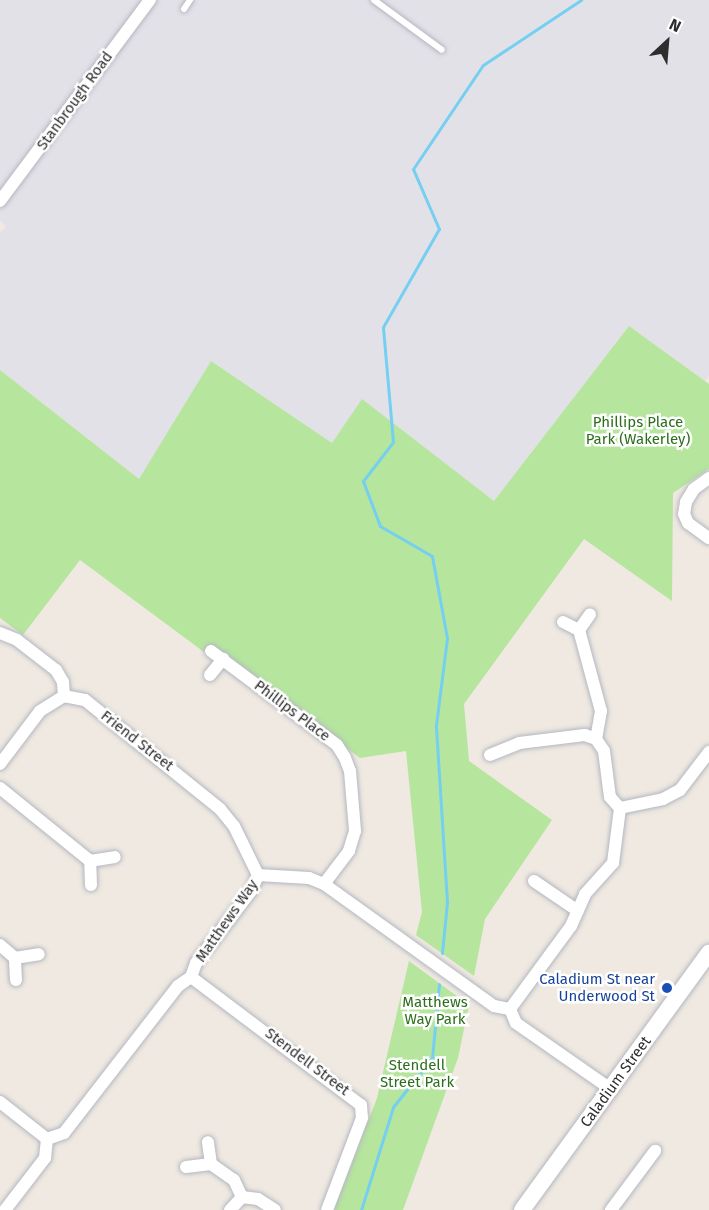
<!DOCTYPE html>
<style>
body{margin:0}
#map{position:relative;width:709px;height:1210px;overflow:hidden;background:#efe9e1;font-family:"Fira Sans",sans-serif}
div>[style]{position:absolute}
[style*='--x']{left:calc(var(--x)*1px);top:calc(var(--y)*1px);width:calc(var(--w)*1px);rotate:calc(var(--a)*1deg)}
.industrial>*{inset:0;background:#e3e1e8}
.green>*{inset:0;background:#b6e59e}
.stream>*{height:3px;margin:-1.5px;padding:0 1.5px;transform-origin:1.5px;border-radius:1.5px;background:#75cff0}
.roads{filter:drop-shadow(0 0 2px #b4b7c1) drop-shadow(0 0 2px #b4b7c1)}
.lane>*{height:6px;margin:-3px;padding:0 3px;transform-origin:3px;border-radius:3px;background:#fff}
.street>*{height:12px;margin:-6px;padding:0 6px;transform-origin:6px;border-radius:6px;background:#fff}
.secondary>*{height:16px;margin:-8px;padding:0 8px;transform-origin:8px;border-radius:8px;background:#fff}
.dots>*{width:16px;height:16px;translate:-50% -50%;box-sizing:border-box;border:3px solid #fff;border-radius:50%}
span{translate:-50% -50%;white-space:nowrap;text-align:center;line-height:1.15;-webkit-text-stroke:5px #fff;paint-order:stroke}
.street-label{font-size:15px;color:#2e2e2e}
.park-label{font-size:15px;color:#2c6e1b}
.transit-label{font-size:15px;color:#164399}
.right{translate:-100% -50%;text-align:right}
.north{position:absolute;left:637px;top:12px;width:60px;height:60px;-webkit-text-stroke:4px #fff;paint-order:stroke;rotate:26deg;font-size:16px;font-weight:700;line-height:24px;text-align:center;color:#2e2e2e}
.north::after{content:'';display:block;margin:auto;width:21px;height:27px;background:#2e2e2e;clip-path:polygon(50% 0,100% 100%,50% 72%,0 100%)}
</style>
<div id="map">
<div class="industrial">
<i style="clip-path:polygon(0 0,709px 0,709px 376px,705px 381px,629px 326px,494px 501px,362px 400px,332px 443px,211px 361px,140px 480px,0 370px,0 233px,6px 226px,0 221px)"></i>
</div>
<div class="green">
<i style="clip-path:polygon(629px 326px,709px 384px,709px 469px,673px 493px,672px 601px,584px 539px,464px 704px,469px 761px,552px 820px,485px 919px,474px 976px,416px 935px,422px 912px,406px 751px,360px 758px,210px 644px,204px 652px,80px 560px,23px 635px,0 618px,0 370px,139px 479px,211px 361px,332px 443px,362px 399px,494px 501px)"></i>
<i style="clip-path:polygon(409px 961px,469px 1005px,458px 1058px,403px 1210px,334px 1210px,377px 1098px)"></i>
</div>
<div class="stream">
<i style="--x:442;--y:953;--w:51;--a:-84.4"></i>
<i style="--x:447;--y:902;--w:177;--a:-93.6"></i>
<i style="--x:436;--y:725;--w:88;--a:-82.8"></i>
<i style="--x:447;--y:638;--w:83;--a:-100.4"></i>
<i style="--x:432;--y:556;--w:60;--a:-150"></i>
<i style="--x:380;--y:526;--w:48;--a:-110.7"></i>
<i style="--x:363;--y:481;--w:49;--a:-52.4"></i>
<i style="--x:393;--y:442;--w:115;--a:-95"></i>
<i style="--x:383;--y:327;--w:113;--a:-60.3"></i>
<i style="--x:439;--y:229;--w:65;--a:-113.4"></i>
<i style="--x:413;--y:169;--w:125;--a:-56.1"></i>
<i style="--x:483;--y:65;--w:118;--a:-33.6"></i>
<i style="--x:361;--y:1210;--w:108;--a:-72.7"></i>
<i style="--x:393;--y:1107;--w:63;--a:-51.5"></i>
<i style="--x:432;--y:1058;--w:74;--a:-84.6"></i>
</div>
<div class="roads">
<div class="lane">
<i style="--x:374;--y:0;--w:84;--a:36.3"></i>
<i style="--x:184;--y:9;--w:11;--a:-56"></i>
</div>
<div class="street">
<i style="--x:0;--y:201;--w:251;--a:-53.3"></i>
<i style="--x:709;--y:478;--w:19;--a:144"></i>
<i style="--x:694;--y:489;--w:15;--a:122"></i>
<i style="--x:686;--y:502;--w:12;--a:99"></i>
<i style="--x:684;--y:514;--w:10;--a:66"></i>
<i style="--x:688;--y:523;--w:26;--a:36"></i>
<i style="--x:563;--y:622;--w:18;--a:27"></i>
<i style="--x:579;--y:630;--w:19;--a:-55"></i>
<i style="--x:579;--y:630;--w:84;--a:74.8"></i>
<i style="--x:601;--y:711;--w:28;--a:100"></i>
<i style="--x:596;--y:739;--w:14;--a:56"></i>
<i style="--x:604;--y:751;--w:46;--a:82.6"></i>
<i style="--x:610;--y:797;--w:15;--a:48"></i>
<i style="--x:0;--y:633;--w:18;--a:22"></i>
<i style="--x:17;--y:640;--w:49;--a:37.6"></i>
<i style="--x:56;--y:670;--w:14;--a:60"></i>
<i style="--x:63;--y:682;--w:14;--a:86"></i>
<i style="--x:64;--y:696;--w:21;--a:11"></i>
<i style="--x:85;--y:700;--w:174;--a:38.9"></i>
<i style="--x:220;--y:809;--w:22;--a:51"></i>
<i style="--x:234;--y:826;--w:55;--a:63.9"></i>
<i style="--x:211;--y:651;--w:157;--a:36.7"></i>
<i style="--x:337;--y:745;--w:15;--a:58"></i>
<i style="--x:345;--y:758;--w:14;--a:69"></i>
<i style="--x:350;--y:771;--w:60;--a:85.2"></i>
<i style="--x:355;--y:831;--w:21;--a:107"></i>
<i style="--x:349;--y:851;--w:41;--a:127.1"></i>
<i style="--x:210;--y:675;--w:21;--a:-51"></i>
<i style="--x:490;--y:755;--w:31;--a:-22"></i>
<i style="--x:519;--y:743;--w:66;--a:-6.9"></i>
<i style="--x:585;--y:735;--w:12;--a:20"></i>
<i style="--x:0;--y:764;--w:66;--a:-53"></i>
<i style="--x:40;--y:711;--w:28;--a:-32"></i>
<i style="--x:0;--y:788;--w:116;--a:39"></i>
<i style="--x:534;--y:881;--w:53;--a:34.3"></i>
<i style="--x:91;--y:885;--w:24;--a:-92"></i>
<i style="--x:90;--y:861;--w:25;--a:-9"></i>
<i style="--x:0;--y:945;--w:20;--a:41"></i>
<i style="--x:191;--y:977;--w:213;--a:37"></i>
<i style="--x:361;--y:1105;--w:13;--a:86"></i>
<i style="--x:362;--y:1118;--w:98;--a:110.8"></i>
<i style="--x:16;--y:980;--w:22;--a:-93"></i>
<i style="--x:15;--y:958;--w:24;--a:-9"></i>
<i style="--x:510;--y:1009;--w:103;--a:-53.7"></i>
<i style="--x:571;--y:926;--w:35;--a:-66"></i>
<i style="--x:585;--y:894;--w:42;--a:-47.9"></i>
<i style="--x:613;--y:863;--w:55;--a:-82.7"></i>
<i style="--x:620;--y:808;--w:44;--a:-11.8"></i>
<i style="--x:663;--y:799;--w:19;--a:-28"></i>
<i style="--x:680;--y:790;--w:48;--a:-52.7"></i>
<i style="--x:0;--y:1102;--w:60;--a:38.2"></i>
<i style="--x:211;--y:1164;--w:28;--a:35"></i>
<i style="--x:234;--y:1180;--w:19;--a:65"></i>
<i style="--x:186;--y:1167;--w:25;--a:-7"></i>
<i style="--x:211;--y:1164;--w:22;--a:-98"></i>
<i style="--x:5;--y:1210;--w:66;--a:-52.4"></i>
<i style="--x:45;--y:1158;--w:19;--a:-84"></i>
<i style="--x:47;--y:1139;--w:18;--a:-19"></i>
<i style="--x:64;--y:1133;--w:186;--a:-52.2"></i>
<i style="--x:178;--y:986;--w:16;--a:-35"></i>
<i style="--x:191;--y:977;--w:15;--a:-70"></i>
<i style="--x:196;--y:963;--w:91;--a:-52.6"></i>
<i style="--x:251;--y:891;--w:17;--a:-66"></i>
<i style="--x:258;--y:875;--w:51;--a:3.4"></i>
<i style="--x:309;--y:878;--w:16;--a:22"></i>
<i style="--x:324;--y:884;--w:209;--a:35.7"></i>
<i style="--x:494;--y:1006;--w:16;--a:11"></i>
<i style="--x:510;--y:1009;--w:15;--a:67"></i>
<i style="--x:516;--y:1023;--w:117;--a:34.9"></i>
<i style="--x:230;--y:1210;--w:18;--a:-47"></i>
<i style="--x:242;--y:1197;--w:16;--a:7"></i>
<i style="--x:258;--y:1199;--w:20;--a:33"></i>
<i style="--x:611;--y:1210;--w:74;--a:-53.3"></i>
</div>
<div class="secondary">
<i style="--x:522;--y:1210;--w:318;--a:-54"></i>
</div>
</div>
<div class="dots">
<i style="left:667px;top:988px;background:#1a4fb4"></i>
</div>
<div class="street-label">
<span style="left:75px;top:101px;rotate:-54deg">Stanbrough Road</span>
<span style="left:292px;top:711px;rotate:37deg">Phillips Place</span>
<span style="left:137px;top:741px;rotate:38deg">Friend Street</span>
<span style="left:227px;top:921px;rotate:-55deg">Matthews Way</span>
<span style="left:307px;top:1062px;rotate:37deg">Stendell Street</span>
<span style="left:616px;top:1082px;rotate:-54deg">Caladium Street</span>
</div>
<div class="park-label">
<span style="left:638px;top:431px">Phillips Place<br>Park (Wakerley)</span>
<span style="left:435px;top:1011px">Matthews<br>Way Park</span>
<span style="left:417px;top:1074px">Stendell<br>Street Park</span>
</div>
<div class="transit-label">
<span class="right" style="left:655px;top:988px">Caladium St near<br>Underwood St</span>
</div>
<div class="north">N</div>
</div>
